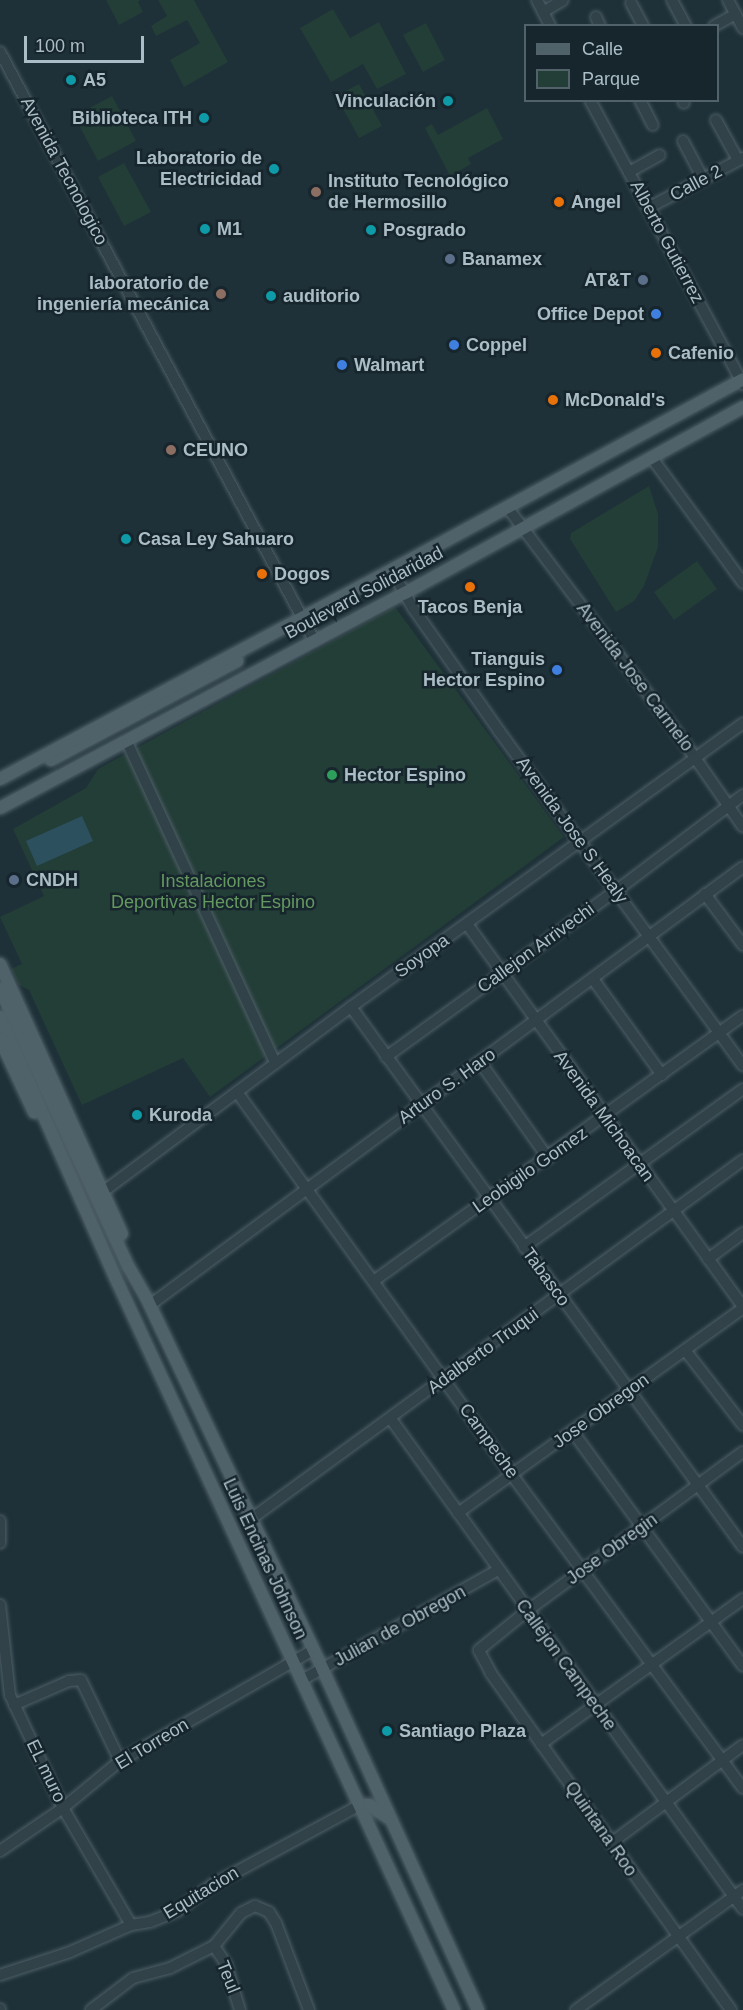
<!DOCTYPE html>
<meta charset="utf-8">
<style>
body{margin:0}
#map{position:relative;width:743px;height:2010px;overflow:hidden;background:#1e3138;font-family:Arial,sans-serif}
div>[style]{position:absolute}
[style*='--x']{left:calc(var(--x)*1px);top:calc(var(--y)*1px);width:calc(var(--w)*1px);rotate:calc(var(--a)*1deg)}
.green>*{inset:0;background:#233d37}
.water>*{inset:0;background:#2d505f}
.roads{filter:drop-shadow(0 0 2px #4f5f67) drop-shadow(0 0 2px #4f5f67)}
.minor>*{height:10px;margin:-5px;padding:0 5px;transform-origin:5px;border-radius:5px;background:#314249}
.major>*{height:12px;margin:-6px;padding:0 6px;transform-origin:6px;border-radius:6px;background:#4f6169}
.dots>*{width:16px;height:16px;translate:-50% -50%;box-sizing:border-box;border:3px solid #17262d;border-radius:50%}
span{translate:-50% -50%;white-space:nowrap;text-align:center;line-height:1.15;-webkit-text-stroke:5px #17262d;paint-order:stroke}
.poi-label{font-size:18px;color:#abbdc6;font-weight:700}
.left{translate:0 -50%;text-align:left}
.right{translate:-100% -50%;text-align:right}
.street-label{font-size:18px;color:#abbdc6}
.park-label{font-size:18px;color:#649861}
.legend{position:absolute;left:524px;top:24px;width:195px;height:78px;box-sizing:border-box;background:#17262d;border:2px solid #52626a;margin:0;padding:8px 10px;list-style:none;font-size:18px;color:#abbdc6}
.legend li{display:flex;align-items:center;gap:12px;height:30px}
.legend b{width:30px;border:2px solid #52626a}
.scale{position:absolute;left:24px;top:36px;width:120px;height:27px;box-sizing:border-box;border:3px solid #abbdc6;border-top:0;padding-left:8px;font-size:18px;line-height:21px;white-space:nowrap;color:#abbdc6;-webkit-text-stroke:4px #17262d;paint-order:stroke}
</style>
<div id="map">
<div class="green">
<i style="clip-path:polygon(106px 0,140px 0,138px 2px,143px 12px,119px 25px)"></i>
<i style="clip-path:polygon(158px 0,194px 0,228px 62px,184px 87px,170px 60px,200px 43px,187px 20px,156px 36px,151px 26px,167px 16px)"></i>
<i style="clip-path:polygon(333px 9px,350px 38px,379px 22px,406px 74px,377px 89px,363px 64px,331px 82px,300px 28px)"></i>
<i style="clip-path:polygon(426px 23px,445px 60px,423px 72px,403px 35px)"></i>
<i style="clip-path:polygon(359px 84px,382px 126px,359px 138px,336px 96px)"></i>
<i style="clip-path:polygon(112px 96px,136px 141px,98px 161px,74px 116px)"></i>
<i style="clip-path:polygon(487px 108px,503px 139px,468px 158px,471px 164px,450px 176px,425px 128px,432px 124px,438px 135px)"></i>
<i style="clip-path:polygon(124px 163px,151px 212px,124px 226px,98px 177px)"></i>
<i style="clip-path:polygon(649px 486px,658px 514px,658px 547px,644px 586px,634px 601px,616px 612px,570px 539px,571px 533px)"></i>
<i style="clip-path:polygon(697px 561px,717px 589px,674px 620px,654px 592px)"></i>
<i style="clip-path:polygon(395px 607px,564px 837px,210px 1097px,183px 1058px,82px 1105px,29px 990px,19px 985px,11px 969px,22px 964px,0 917px,44px 896px,13px 829px,86px 788px,98px 769px)"></i>
</div>
<div class="water">
<i style="clip-path:polygon(82px 816px,93px 841px,37px 866px,26px 841px)"></i>
</div>
<div class="roads">
<div class="minor">
<i style="--x:537;--y:0;--w:29;--a:63"></i>
<i style="--x:672;--y:0;--w:30;--a:62"></i>
<i style="--x:728;--y:0;--w:32;--a:62"></i>
<i style="--x:631;--y:3;--w:26;--a:62"></i>
<i style="--x:543;--y:12;--w:23;--a:-31"></i>
<i style="--x:596;--y:17;--w:10;--a:66"></i>
<i style="--x:714;--y:26;--w:25;--a:-29"></i>
<i style="--x:0;--y:52;--w:667;--a:61.9"></i>
<i style="--x:590;--y:100;--w:323;--a:61.7"></i>
<i style="--x:640;--y:100;--w:28;--a:63"></i>
<i style="--x:683;--y:100;--w:3;--a:72"></i>
<i style="--x:716;--y:120;--w:46;--a:61.2"></i>
<i style="--x:683;--y:141;--w:43;--a:62.2"></i>
<i style="--x:629;--y:172;--w:35;--a:-29"></i>
<i style="--x:648;--y:208;--w:107;--a:-27.8"></i>
<i style="--x:652;--y:458;--w:155;--a:53.9"></i>
<i style="--x:507;--y:507;--w:294;--a:53"></i>
<i style="--x:684;--y:742;--w:103;--a:55.2"></i>
<i style="--x:392;--y:571;--w:43;--a:60.4"></i>
<i style="--x:413;--y:608;--w:150;--a:55"></i>
<i style="--x:499;--y:731;--w:414;--a:53.9"></i>
<i style="--x:126;--y:740;--w:356;--a:65.2"></i>
<i style="--x:705;--y:894;--w:64;--a:53.3"></i>
<i style="--x:467;--y:924;--w:471;--a:54.2"></i>
<i style="--x:593;--y:979;--w:118;--a:54.3"></i>
<i style="--x:351;--y:1007;--w:667;--a:54.02"></i>
<i style="--x:386;--y:1057;--w:285;--a:-35.9"></i>
<i style="--x:617;--y:890;--w:158;--a:-37"></i>
<i style="--x:480;--y:1062;--w:118;--a:54.7"></i>
<i style="--x:237;--y:1092;--w:472;--a:54.3"></i>
<i style="--x:512;--y:1475;--w:389;--a:53.6"></i>
<i style="--x:104;--y:1191;--w:308;--a:-36.7"></i>
<i style="--x:351;--y:1007;--w:484;--a:-35.9"></i>
<i style="--x:524;--y:1247;--w:270;--a:-35.8"></i>
<i style="--x:708;--y:1259;--w:44;--a:-36.6"></i>
<i style="--x:375;--y:1280;--w:453;--a:-35.7"></i>
<i style="--x:150;--y:1305;--w:737;--a:-36.45"></i>
<i style="--x:685;--y:1350;--w:95;--a:52.3"></i>
<i style="--x:391;--y:1419;--w:603;--a:54.31"></i>
<i style="--x:573;--y:1432;--w:289;--a:54"></i>
<i style="--x:458;--y:1513;--w:351;--a:-35.7"></i>
<i style="--x:251;--y:1519;--w:609;--a:-36.12"></i>
<i style="--x:0;--y:1521;--w:22;--a:90"></i>
<i style="--x:0;--y:1605;--w:91;--a:83.7"></i>
<i style="--x:10;--y:1695;--w:125;--a:64.9"></i>
<i style="--x:63;--y:1808;--w:135;--a:59.8"></i>
<i style="--x:302;--y:1680;--w:225;--a:-29.3"></i>
<i style="--x:14;--y:1705;--w:60;--a:-23.6"></i>
<i style="--x:69;--y:1681;--w:12;--a:-5"></i>
<i style="--x:81;--y:1680;--w:90;--a:64.3"></i>
<i style="--x:541;--y:1744;--w:249;--a:-35.7"></i>
<i style="--x:611;--y:1843;--w:164;--a:-36.6"></i>
<i style="--x:0;--y:1851;--w:76;--a:-34.3"></i>
<i style="--x:63;--y:1808;--w:74;--a:-39.5"></i>
<i style="--x:120;--y:1761;--w:223;--a:-29.9"></i>
<i style="--x:214;--y:1946;--w:22;--a:56"></i>
<i style="--x:226;--y:1964;--w:48;--a:73.1"></i>
<i style="--x:0;--y:1975;--w:74;--a:-18.2"></i>
<i style="--x:70;--y:1952;--w:67;--a:-23.9"></i>
<i style="--x:131;--y:1925;--w:19;--a:-9"></i>
<i style="--x:150;--y:1922;--w:29;--a:-22"></i>
<i style="--x:177;--y:1911;--w:44;--a:-36.6"></i>
<i style="--x:212;--y:1885;--w:168;--a:-28.4"></i>
<i style="--x:0;--y:2009;--w:1;--a:90"></i>
<i style="--x:91;--y:2010;--w:53;--a:-37.3"></i>
<i style="--x:133;--y:1978;--w:38;--a:-15"></i>
<i style="--x:170;--y:1968;--w:49;--a:-26.6"></i>
<i style="--x:214;--y:1946;--w:43;--a:-50.7"></i>
<i style="--x:241;--y:1913;--w:16;--a:-27"></i>
<i style="--x:255;--y:1906;--w:15;--a:23"></i>
<i style="--x:269;--y:1912;--w:13;--a:58"></i>
<i style="--x:276;--y:1923;--w:93;--a:69.2"></i>
<i style="--x:576;--y:2010;--w:206;--a:-35.7"></i>
<i style="--x:731;--y:2010;--w:414;--a:-125.5"></i>
<i style="--x:491;--y:1673;--w:26;--a:-118"></i>
<i style="--x:479;--y:1650;--w:62;--a:-39.1"></i>
<i style="--x:527;--y:1611;--w:268;--a:-36.4"></i>
</div>
<div class="major">
<i style="--x:51;--y:760;--w:211;--a:-28"></i>
<i style="--x:0;--y:779;--w:412;--a:-28.1"></i>
<i style="--x:364;--y:585;--w:431;--a:-28.5"></i>
<i style="--x:0;--y:808;--w:459;--a:-28"></i>
<i style="--x:405;--y:593;--w:386;--a:-28.8"></i>
<i style="--x:0;--y:964;--w:296;--a:65.7"></i>
<i style="--x:0;--y:989;--w:305;--a:65.2"></i>
<i style="--x:128;--y:1266;--w:38;--a:60"></i>
<i style="--x:147;--y:1299;--w:411;--a:64.6"></i>
<i style="--x:323;--y:1670;--w:374;--a:65.5"></i>
<i style="--x:0;--y:1017;--w:291;--a:66.1"></i>
<i style="--x:118;--y:1283;--w:801;--a:65.19"></i>
<i style="--x:0;--y:1039;--w:81;--a:65"></i>
<i style="--x:360;--y:1805;--w:9;--a:0"></i>
<i style="--x:369;--y:1805;--w:23;--a:34"></i>
</div>
</div>
<div class="dots">
<i style="left:71px;top:80px;background:#0f9aa8"></i>
<i style="left:448px;top:101px;background:#0f9aa8"></i>
<i style="left:204px;top:118px;background:#0f9aa8"></i>
<i style="left:274px;top:169px;background:#0f9aa8"></i>
<i style="left:316px;top:192px;background:#8d6e63"></i>
<i style="left:559px;top:202px;background:#e8710a"></i>
<i style="left:205px;top:229px;background:#0f9aa8"></i>
<i style="left:371px;top:230px;background:#0f9aa8"></i>
<i style="left:450px;top:259px;background:#5c6f8a"></i>
<i style="left:643px;top:280px;background:#5c6f8a"></i>
<i style="left:221px;top:294px;background:#8d6e63"></i>
<i style="left:271px;top:296px;background:#0f9aa8"></i>
<i style="left:656px;top:314px;background:#3f7fe0"></i>
<i style="left:454px;top:345px;background:#3f7fe0"></i>
<i style="left:656px;top:353px;background:#e8710a"></i>
<i style="left:342px;top:365px;background:#3f7fe0"></i>
<i style="left:553px;top:400px;background:#e8710a"></i>
<i style="left:171px;top:450px;background:#8d6e63"></i>
<i style="left:126px;top:539px;background:#0f9aa8"></i>
<i style="left:262px;top:574px;background:#e8710a"></i>
<i style="left:470px;top:587px;background:#e8710a"></i>
<i style="left:557px;top:670px;background:#3f7fe0"></i>
<i style="left:332px;top:775px;background:#2e9e5b"></i>
<i style="left:14px;top:880px;background:#5c6f8a"></i>
<i style="left:137px;top:1115px;background:#0f9aa8"></i>
<i style="left:387px;top:1731px;background:#0f9aa8"></i>
</div>
<div class="poi-label">
<span class="left" style="left:83px;top:80px">A5</span>
<span class="right" style="left:436px;top:101px">Vinculación</span>
<span class="right" style="left:192px;top:118px">Biblioteca ITH</span>
<span class="right" style="left:262px;top:169px">Laboratorio de<br>Electricidad</span>
<span class="left" style="left:328px;top:192px">Instituto Tecnológico<br>de Hermosillo</span>
<span class="left" style="left:571px;top:202px">Angel</span>
<span class="left" style="left:217px;top:229px">M1</span>
<span class="left" style="left:383px;top:230px">Posgrado</span>
<span class="left" style="left:462px;top:259px">Banamex</span>
<span class="right" style="left:631px;top:280px">AT&amp;T</span>
<span class="right" style="left:209px;top:294px">laboratorio de<br>ingeniería mecánica</span>
<span class="left" style="left:283px;top:296px">auditorio</span>
<span class="right" style="left:644px;top:314px">Office Depot</span>
<span class="left" style="left:466px;top:345px">Coppel</span>
<span class="left" style="left:668px;top:353px">Cafenio</span>
<span class="left" style="left:354px;top:365px">Walmart</span>
<span class="left" style="left:565px;top:400px">McDonald's</span>
<span class="left" style="left:183px;top:450px">CEUNO</span>
<span class="left" style="left:138px;top:539px">Casa Ley Sahuaro</span>
<span class="left" style="left:274px;top:574px">Dogos</span>
<span style="left:470px;top:607px">Tacos Benja</span>
<span class="right" style="left:545px;top:670px">Tianguis<br>Hector Espino</span>
<span class="left" style="left:344px;top:775px">Hector Espino</span>
<span class="left" style="left:26px;top:880px">CNDH</span>
<span class="left" style="left:149px;top:1115px">Kuroda</span>
<span class="left" style="left:399px;top:1731px">Santiago Plaza</span>
</div>
<div class="street-label">
<span style="left:64px;top:171px;rotate:62deg">Avenida Tecnologico</span>
<span style="left:696px;top:183px;rotate:-28deg">Calle 2</span>
<span style="left:667px;top:242px;rotate:62deg">Alberto Gutierrez</span>
<span style="left:364px;top:593px;rotate:-28deg">Boulevard Solidaridad</span>
<span style="left:635px;top:677px;rotate:53deg">Avenida Jose Carmelo</span>
<span style="left:572px;top:830px;rotate:54deg">Avenida Jose S Healy</span>
<span style="left:536px;top:948px;rotate:-36deg">Callejon Arrivechi</span>
<span style="left:422px;top:956px;rotate:-35deg">Soyopa</span>
<span style="left:447px;top:1086px;rotate:-36deg">Arturo S. Haro</span>
<span style="left:604px;top:1116px;rotate:54deg">Avenida Michoacan</span>
<span style="left:530px;top:1170px;rotate:-35deg">Leobigilo Gomez</span>
<span style="left:546px;top:1277px;rotate:54deg">Tabasco</span>
<span style="left:483px;top:1351px;rotate:-36deg">Adalberto Truqui</span>
<span style="left:601px;top:1411px;rotate:-36deg">Jose Obregon</span>
<span style="left:489px;top:1441px;rotate:54deg">Campeche</span>
<span style="left:612px;top:1549px;rotate:-36deg">Jose Obregin</span>
<span style="left:265px;top:1559px;rotate:65deg">Luis Encinas Johnson</span>
<span style="left:400px;top:1626px;rotate:-29deg">Julian de Obregon</span>
<span style="left:566px;top:1665px;rotate:54deg">Callejon Campeche</span>
<span style="left:152px;top:1744px;rotate:-31deg">El Torreon</span>
<span style="left:46px;top:1771px;rotate:64deg">EL muro</span>
<span style="left:601px;top:1829px;rotate:55deg">Quintana Roo</span>
<span style="left:201px;top:1893px;rotate:-31deg">Equitacion</span>
<span style="left:228px;top:1977px;rotate:68deg">Teul</span>
</div>
<div class="park-label">
<span style="left:213px;top:892px">Instalaciones<br>Deportivas Hector Espino</span>
</div>
<ul class="legend">
<li><b style="height:8px;background:#4f6169"></b>Calle</li>
<li><b style="height:16px;background:#233d37"></b>Parque</li>
</ul>
<div class="scale">100 m</div>
</div>
